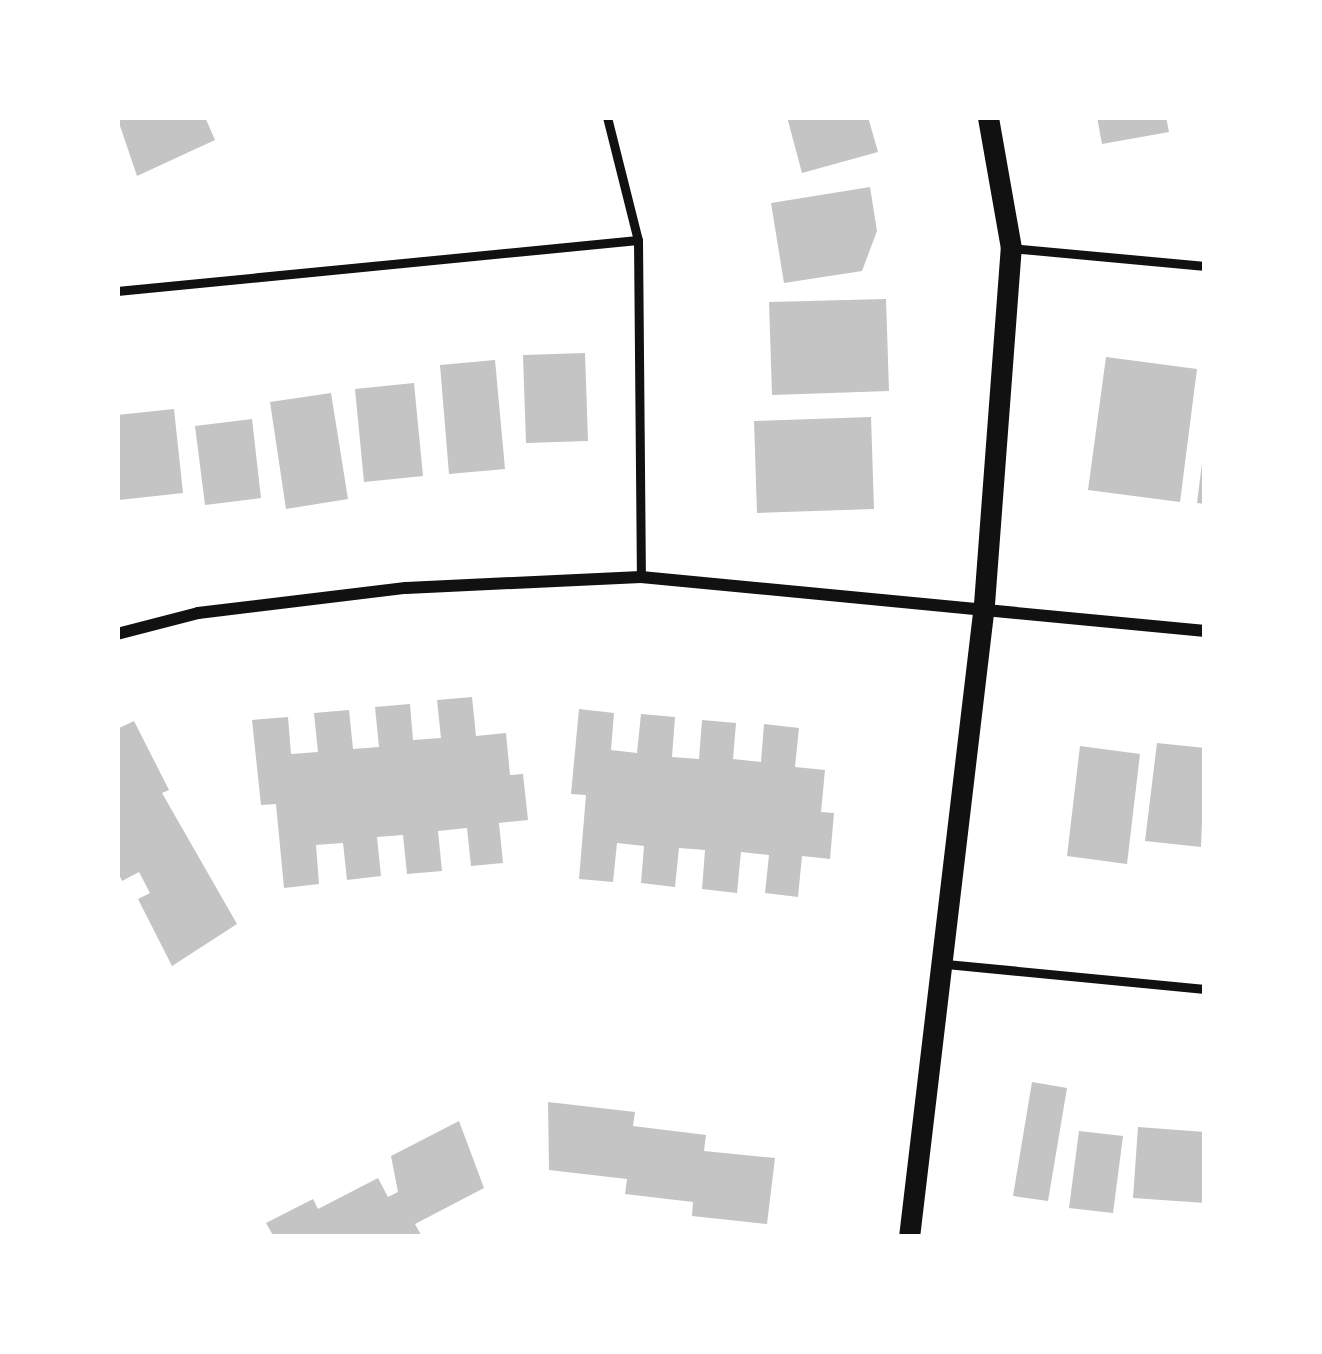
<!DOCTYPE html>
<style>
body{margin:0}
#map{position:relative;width:1322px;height:1354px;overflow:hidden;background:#fff;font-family:"PT Serif",serif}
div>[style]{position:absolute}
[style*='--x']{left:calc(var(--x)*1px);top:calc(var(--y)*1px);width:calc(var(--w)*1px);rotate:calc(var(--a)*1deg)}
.building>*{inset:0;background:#c4c4c4}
.service>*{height:9px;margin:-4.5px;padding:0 4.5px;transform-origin:4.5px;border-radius:4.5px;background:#111}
.minor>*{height:12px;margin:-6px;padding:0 6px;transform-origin:6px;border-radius:6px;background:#111}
.tertiary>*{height:21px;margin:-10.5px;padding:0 10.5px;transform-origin:10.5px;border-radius:10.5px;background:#111}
span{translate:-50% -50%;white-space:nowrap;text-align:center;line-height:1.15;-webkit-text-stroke:12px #fff;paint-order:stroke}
.frame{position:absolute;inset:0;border:120px solid #fff;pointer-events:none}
</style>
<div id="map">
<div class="building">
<i style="clip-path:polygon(117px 117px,205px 117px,215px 140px,137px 176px)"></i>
<i style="clip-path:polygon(787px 117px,868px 117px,878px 152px,802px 173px)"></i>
<i style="clip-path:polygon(1097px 117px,1166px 117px,1169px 132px,1102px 144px)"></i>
<i style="clip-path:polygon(870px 187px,877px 231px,862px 271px,784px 283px,771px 203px)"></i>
<i style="clip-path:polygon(886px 299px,889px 391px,772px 395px,769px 302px)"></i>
<i style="clip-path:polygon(585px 353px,588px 441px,526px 443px,523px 355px)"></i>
<i style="clip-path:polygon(1106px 357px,1197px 369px,1180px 502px,1088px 490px)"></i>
<i style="clip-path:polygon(495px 360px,505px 469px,449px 474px,440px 365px)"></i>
<i style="clip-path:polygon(414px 383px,423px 476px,364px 482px,355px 389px)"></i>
<i style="clip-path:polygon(331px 393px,348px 499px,286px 509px,270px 402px)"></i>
<i style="clip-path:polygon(174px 409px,183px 493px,119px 500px,117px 415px)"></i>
<i style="clip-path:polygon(871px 417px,874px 509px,757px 513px,754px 421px)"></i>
<i style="clip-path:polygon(252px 419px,261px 498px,205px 505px,195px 426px)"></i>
<i style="clip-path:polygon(1202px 463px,1205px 463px,1205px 504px,1197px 503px)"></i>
<i style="clip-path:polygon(472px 697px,476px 736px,506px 733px,510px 775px,523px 774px,528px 820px,499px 823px,503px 863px,471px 866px,467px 828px,438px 831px,442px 871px,407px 874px,403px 835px,377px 837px,381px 876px,347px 880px,343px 843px,316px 845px,319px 884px,284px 888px,276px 804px,261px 805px,252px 720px,288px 717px,291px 754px,318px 752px,314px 713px,349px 710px,353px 749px,379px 747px,375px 707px,410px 704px,413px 740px,441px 738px,437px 700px)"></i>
<i style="clip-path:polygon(579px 709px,614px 713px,611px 750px,637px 753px,641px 714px,675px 717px,672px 757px,699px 759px,702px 720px,736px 723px,733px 759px,761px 762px,764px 724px,799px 728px,795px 767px,825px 770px,821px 812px,834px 813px,830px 859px,802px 856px,798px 897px,765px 893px,769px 855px,741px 852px,737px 893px,702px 889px,705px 850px,679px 848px,675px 887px,641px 883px,644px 846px,617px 843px,613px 882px,579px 879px,586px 795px,571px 794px)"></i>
<i style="clip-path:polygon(134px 721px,169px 790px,162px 793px,237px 924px,172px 966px,138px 899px,150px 893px,139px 872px,122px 881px,117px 870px,117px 729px)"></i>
<i style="clip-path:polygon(1157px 743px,1205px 748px,1201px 847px,1145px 841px)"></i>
<i style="clip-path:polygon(1080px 746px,1140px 754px,1127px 864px,1067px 856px)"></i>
<i style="clip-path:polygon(1032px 1082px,1067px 1088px,1048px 1201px,1013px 1196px)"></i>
<i style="clip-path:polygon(548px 1102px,635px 1112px,633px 1126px,706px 1135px,704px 1151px,775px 1158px,767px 1224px,692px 1216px,693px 1202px,625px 1194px,627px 1179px,549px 1170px)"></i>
<i style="clip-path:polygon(459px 1121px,484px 1188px,415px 1224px,422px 1237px,274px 1237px,266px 1223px,313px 1199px,318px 1209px,378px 1178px,388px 1197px,398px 1192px,391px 1156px)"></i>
<i style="clip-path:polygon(1138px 1127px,1205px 1132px,1205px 1203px,1133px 1198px)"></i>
<i style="clip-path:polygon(1079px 1131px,1123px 1136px,1113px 1213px,1069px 1208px)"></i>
</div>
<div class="service">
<i style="--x:607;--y:117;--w:127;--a:75.9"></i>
<i style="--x:638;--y:240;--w:337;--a:89.5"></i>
<i style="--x:1011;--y:248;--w:195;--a:5.3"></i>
<i style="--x:117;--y:291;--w:523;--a:-5.59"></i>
<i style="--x:946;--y:964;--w:260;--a:5.5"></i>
</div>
<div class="minor">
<i style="--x:117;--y:634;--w:84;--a:-14.5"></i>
<i style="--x:198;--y:613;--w:209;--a:-6.9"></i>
<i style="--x:406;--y:588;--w:235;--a:-2.7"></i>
<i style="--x:641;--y:577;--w:567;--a:5.47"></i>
</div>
<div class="tertiary">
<i style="--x:909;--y:1237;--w:637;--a:-83.24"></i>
<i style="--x:984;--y:604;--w:357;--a:-85.7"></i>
<i style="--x:1011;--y:248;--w:133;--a:-100"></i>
</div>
<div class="frame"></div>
</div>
